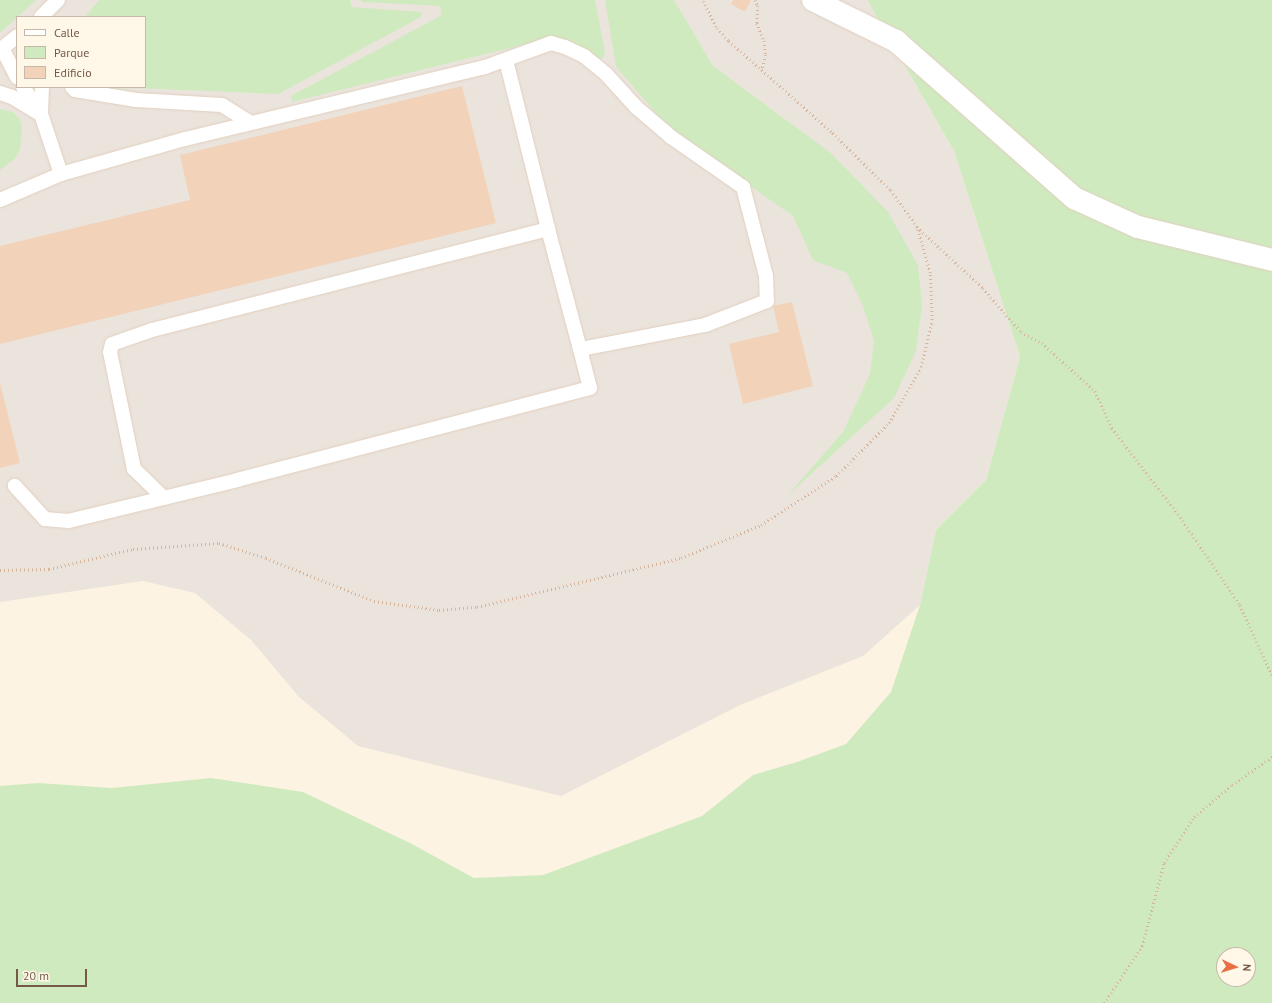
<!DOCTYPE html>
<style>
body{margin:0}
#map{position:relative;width:1272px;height:1003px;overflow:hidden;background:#fdf3e2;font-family:"PT Sans",sans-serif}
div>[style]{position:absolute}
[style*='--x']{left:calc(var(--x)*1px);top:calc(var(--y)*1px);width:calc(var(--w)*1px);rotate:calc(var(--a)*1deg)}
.industrial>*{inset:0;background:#ebe4dd}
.green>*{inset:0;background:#d0eac0}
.building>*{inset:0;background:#f2d2b9}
.path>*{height:2.5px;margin-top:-1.25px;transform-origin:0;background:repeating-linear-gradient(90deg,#d7b59c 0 1px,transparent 0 4px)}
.roads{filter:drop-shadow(0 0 1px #e1cfbe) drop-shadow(0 0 1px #e1cfbe)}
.lane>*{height:14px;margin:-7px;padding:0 7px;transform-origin:7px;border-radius:7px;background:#fff}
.street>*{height:22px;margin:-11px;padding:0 11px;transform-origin:11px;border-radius:11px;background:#fff}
span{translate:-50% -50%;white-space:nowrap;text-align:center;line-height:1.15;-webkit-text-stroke:4px #fff7e8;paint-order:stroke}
.legend{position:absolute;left:16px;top:16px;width:130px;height:72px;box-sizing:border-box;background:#fff7e8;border:1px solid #c7b8a8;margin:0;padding:5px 7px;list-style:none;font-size:12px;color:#745948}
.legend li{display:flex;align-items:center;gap:8px;height:20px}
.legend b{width:20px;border:1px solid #c7b8a8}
.north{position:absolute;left:1216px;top:947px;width:40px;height:40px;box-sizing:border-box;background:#fff7e8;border:1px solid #c7b8a8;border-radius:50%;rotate:94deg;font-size:11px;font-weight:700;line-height:16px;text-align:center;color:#745948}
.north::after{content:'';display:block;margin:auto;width:14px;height:18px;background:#e96e44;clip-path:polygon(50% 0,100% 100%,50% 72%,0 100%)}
.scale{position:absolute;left:16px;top:969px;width:71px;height:18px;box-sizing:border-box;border:2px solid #745948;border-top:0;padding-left:5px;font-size:12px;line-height:14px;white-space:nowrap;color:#745948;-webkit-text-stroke:3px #fff7e8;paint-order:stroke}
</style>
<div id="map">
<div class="industrial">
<i style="clip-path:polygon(evenodd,0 0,867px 0,954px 151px,1020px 357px,986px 480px,936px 530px,920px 605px,863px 656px,740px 705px,561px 796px,358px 746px,299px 697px,251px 640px,195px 593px,143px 581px,0 602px,0 0,17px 17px,145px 17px,145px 87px,17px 87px,17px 17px)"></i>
</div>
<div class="green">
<i style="clip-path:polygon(0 0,36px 0,0 33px)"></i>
<i style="clip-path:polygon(99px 0,350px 0,352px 7px,421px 12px,421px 17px,278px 94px,133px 88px,104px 89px,102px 87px,145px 87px,145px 17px,85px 17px)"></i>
<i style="clip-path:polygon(361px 0,595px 0,605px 53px,602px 59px,565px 39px,555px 37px,292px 102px,291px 96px,442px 15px,440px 6px,362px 2px)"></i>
<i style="clip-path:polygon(605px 0,674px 0,713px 66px,831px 153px,888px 212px,918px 265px,922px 305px,916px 351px,894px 398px,786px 497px,843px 432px,870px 374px,874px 341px,863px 306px,847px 273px,813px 260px,793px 216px,671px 130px,616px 67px)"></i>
<i style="clip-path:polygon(evenodd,867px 0,1272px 0,1272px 1003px,0 1003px,0 786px,38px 783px,112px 788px,211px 778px,303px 792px,410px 843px,474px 878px,543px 875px,702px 816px,753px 775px,797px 762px,846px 744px,891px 692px,920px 605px,936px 530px,986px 480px,1020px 357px,954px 151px,867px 0,1224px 955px,1248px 955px,1248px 979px,1224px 979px,1224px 955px)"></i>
<i style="clip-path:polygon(0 109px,13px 112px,20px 119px,22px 128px,20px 149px,15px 159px,0 170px)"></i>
</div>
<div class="building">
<i style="clip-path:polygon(733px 0,751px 0,745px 12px,731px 4px)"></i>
<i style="clip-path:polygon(462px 86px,496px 223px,0 344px,0 246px,190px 200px,180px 155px)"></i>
<i style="clip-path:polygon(792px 302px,813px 386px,743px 404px,729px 344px,779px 332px,773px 306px)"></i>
<i style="clip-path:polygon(0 383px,20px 463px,0 468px)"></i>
</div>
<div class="path">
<i style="--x:755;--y:0;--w:7;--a:63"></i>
<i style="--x:758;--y:6;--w:17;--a:93"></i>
<i style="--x:757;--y:23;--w:19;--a:69"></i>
<i style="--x:764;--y:41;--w:14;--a:82"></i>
<i style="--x:766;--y:55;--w:16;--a:105"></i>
<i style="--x:917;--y:227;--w:90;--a:42.7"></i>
<i style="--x:983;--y:288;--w:58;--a:49.2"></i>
<i style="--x:1021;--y:332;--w:24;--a:28"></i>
<i style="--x:1042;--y:343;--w:72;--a:42.2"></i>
<i style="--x:1095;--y:391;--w:41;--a:65.3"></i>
<i style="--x:1112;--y:428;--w:108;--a:52.5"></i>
<i style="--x:1178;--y:514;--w:110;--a:55.7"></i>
<i style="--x:1240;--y:605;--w:77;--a:65.4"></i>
<i style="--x:0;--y:570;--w:49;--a:-1.2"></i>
<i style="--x:49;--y:569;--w:86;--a:-13.4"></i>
<i style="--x:133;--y:549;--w:86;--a:-4"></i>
<i style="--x:219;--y:543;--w:49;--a:17.7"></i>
<i style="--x:266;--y:558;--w:116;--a:21.7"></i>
<i style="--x:374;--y:601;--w:66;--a:7.9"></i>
<i style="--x:439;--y:610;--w:38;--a:-5"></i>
<i style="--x:477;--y:607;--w:210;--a:-13.5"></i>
<i style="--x:681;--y:558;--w:87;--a:-22.4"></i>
<i style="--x:761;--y:525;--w:90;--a:-33.2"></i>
<i style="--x:836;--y:476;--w:75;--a:-45"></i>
<i style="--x:889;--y:423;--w:64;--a:-60.3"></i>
<i style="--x:921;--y:367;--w:48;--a:-76.8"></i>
<i style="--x:932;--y:320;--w:47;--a:-92.4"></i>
<i style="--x:930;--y:273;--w:48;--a:-105.8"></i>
<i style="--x:917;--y:227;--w:46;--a:-126.1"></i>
<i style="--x:890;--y:190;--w:83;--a:-135.5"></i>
<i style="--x:831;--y:132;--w:137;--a:-138.5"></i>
<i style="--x:728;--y:41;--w:18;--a:-131"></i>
<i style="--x:716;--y:27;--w:30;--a:-117"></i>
<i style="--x:1104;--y:1003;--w:69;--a:-56.3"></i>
<i style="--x:1142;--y:946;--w:86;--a:-75.2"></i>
<i style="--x:1164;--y:863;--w:55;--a:-56.9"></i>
<i style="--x:1194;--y:817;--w:50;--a:-40.1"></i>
<i style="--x:1232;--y:785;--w:49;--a:-35"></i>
</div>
<div class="roads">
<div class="lane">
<i style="--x:41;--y:17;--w:24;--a:-45"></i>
<i style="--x:2;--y:48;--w:33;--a:63"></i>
<i style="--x:0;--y:50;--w:22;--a:-39"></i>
<i style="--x:506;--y:60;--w:174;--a:76"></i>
<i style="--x:23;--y:87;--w:32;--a:56"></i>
<i style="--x:41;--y:114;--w:63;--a:71.6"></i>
<i style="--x:72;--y:87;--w:4;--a:45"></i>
<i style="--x:75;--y:90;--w:62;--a:9.3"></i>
<i style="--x:136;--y:100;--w:86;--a:3.3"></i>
<i style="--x:222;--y:105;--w:34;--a:32"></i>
<i style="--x:0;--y:93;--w:13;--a:18"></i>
<i style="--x:12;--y:97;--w:29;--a:31"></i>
<i style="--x:41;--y:114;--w:27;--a:-88"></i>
<i style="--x:0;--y:200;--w:66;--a:-23.1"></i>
<i style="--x:61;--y:174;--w:129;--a:-15.8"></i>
<i style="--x:185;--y:139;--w:309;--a:-13.5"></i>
<i style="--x:485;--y:67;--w:70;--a:-20"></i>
<i style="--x:551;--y:43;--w:15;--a:16"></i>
<i style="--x:565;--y:47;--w:21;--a:25"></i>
<i style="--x:584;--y:56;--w:28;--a:39"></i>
<i style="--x:606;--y:74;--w:45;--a:47.7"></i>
<i style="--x:636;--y:107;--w:46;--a:40.6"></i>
<i style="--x:671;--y:137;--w:88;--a:34.8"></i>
<i style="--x:743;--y:187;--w:92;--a:75.5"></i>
<i style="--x:766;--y:276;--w:25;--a:88"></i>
<i style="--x:767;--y:301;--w:66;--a:158.8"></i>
<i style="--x:705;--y:325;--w:127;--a:169.1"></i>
<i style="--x:580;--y:349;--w:40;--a:75.6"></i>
<i style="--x:590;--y:388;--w:364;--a:165.4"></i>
<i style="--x:238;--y:480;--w:175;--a:166.4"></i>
<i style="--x:68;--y:521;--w:23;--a:-175"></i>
<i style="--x:45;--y:519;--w:45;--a:-132.3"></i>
<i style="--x:164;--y:498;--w:42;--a:-136"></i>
<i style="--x:134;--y:469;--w:119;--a:-101.6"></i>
<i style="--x:110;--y:352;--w:8;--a:-76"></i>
<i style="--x:112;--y:344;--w:42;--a:-19.3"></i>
<i style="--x:152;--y:330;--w:409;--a:-14.3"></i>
<i style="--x:548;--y:229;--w:124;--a:75.1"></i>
</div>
<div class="street">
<i style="--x:813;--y:0;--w:93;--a:26.3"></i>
<i style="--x:896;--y:41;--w:237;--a:41.4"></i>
<i style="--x:1074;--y:198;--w:70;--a:24.4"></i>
<i style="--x:1138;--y:227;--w:138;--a:13.8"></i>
</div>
</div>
<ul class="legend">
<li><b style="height:5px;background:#fff"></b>Calle</li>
<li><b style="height:11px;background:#d0eac0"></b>Parque</li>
<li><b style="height:11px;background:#f2d2b9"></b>Edificio</li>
</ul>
<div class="north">N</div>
<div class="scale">20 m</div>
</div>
